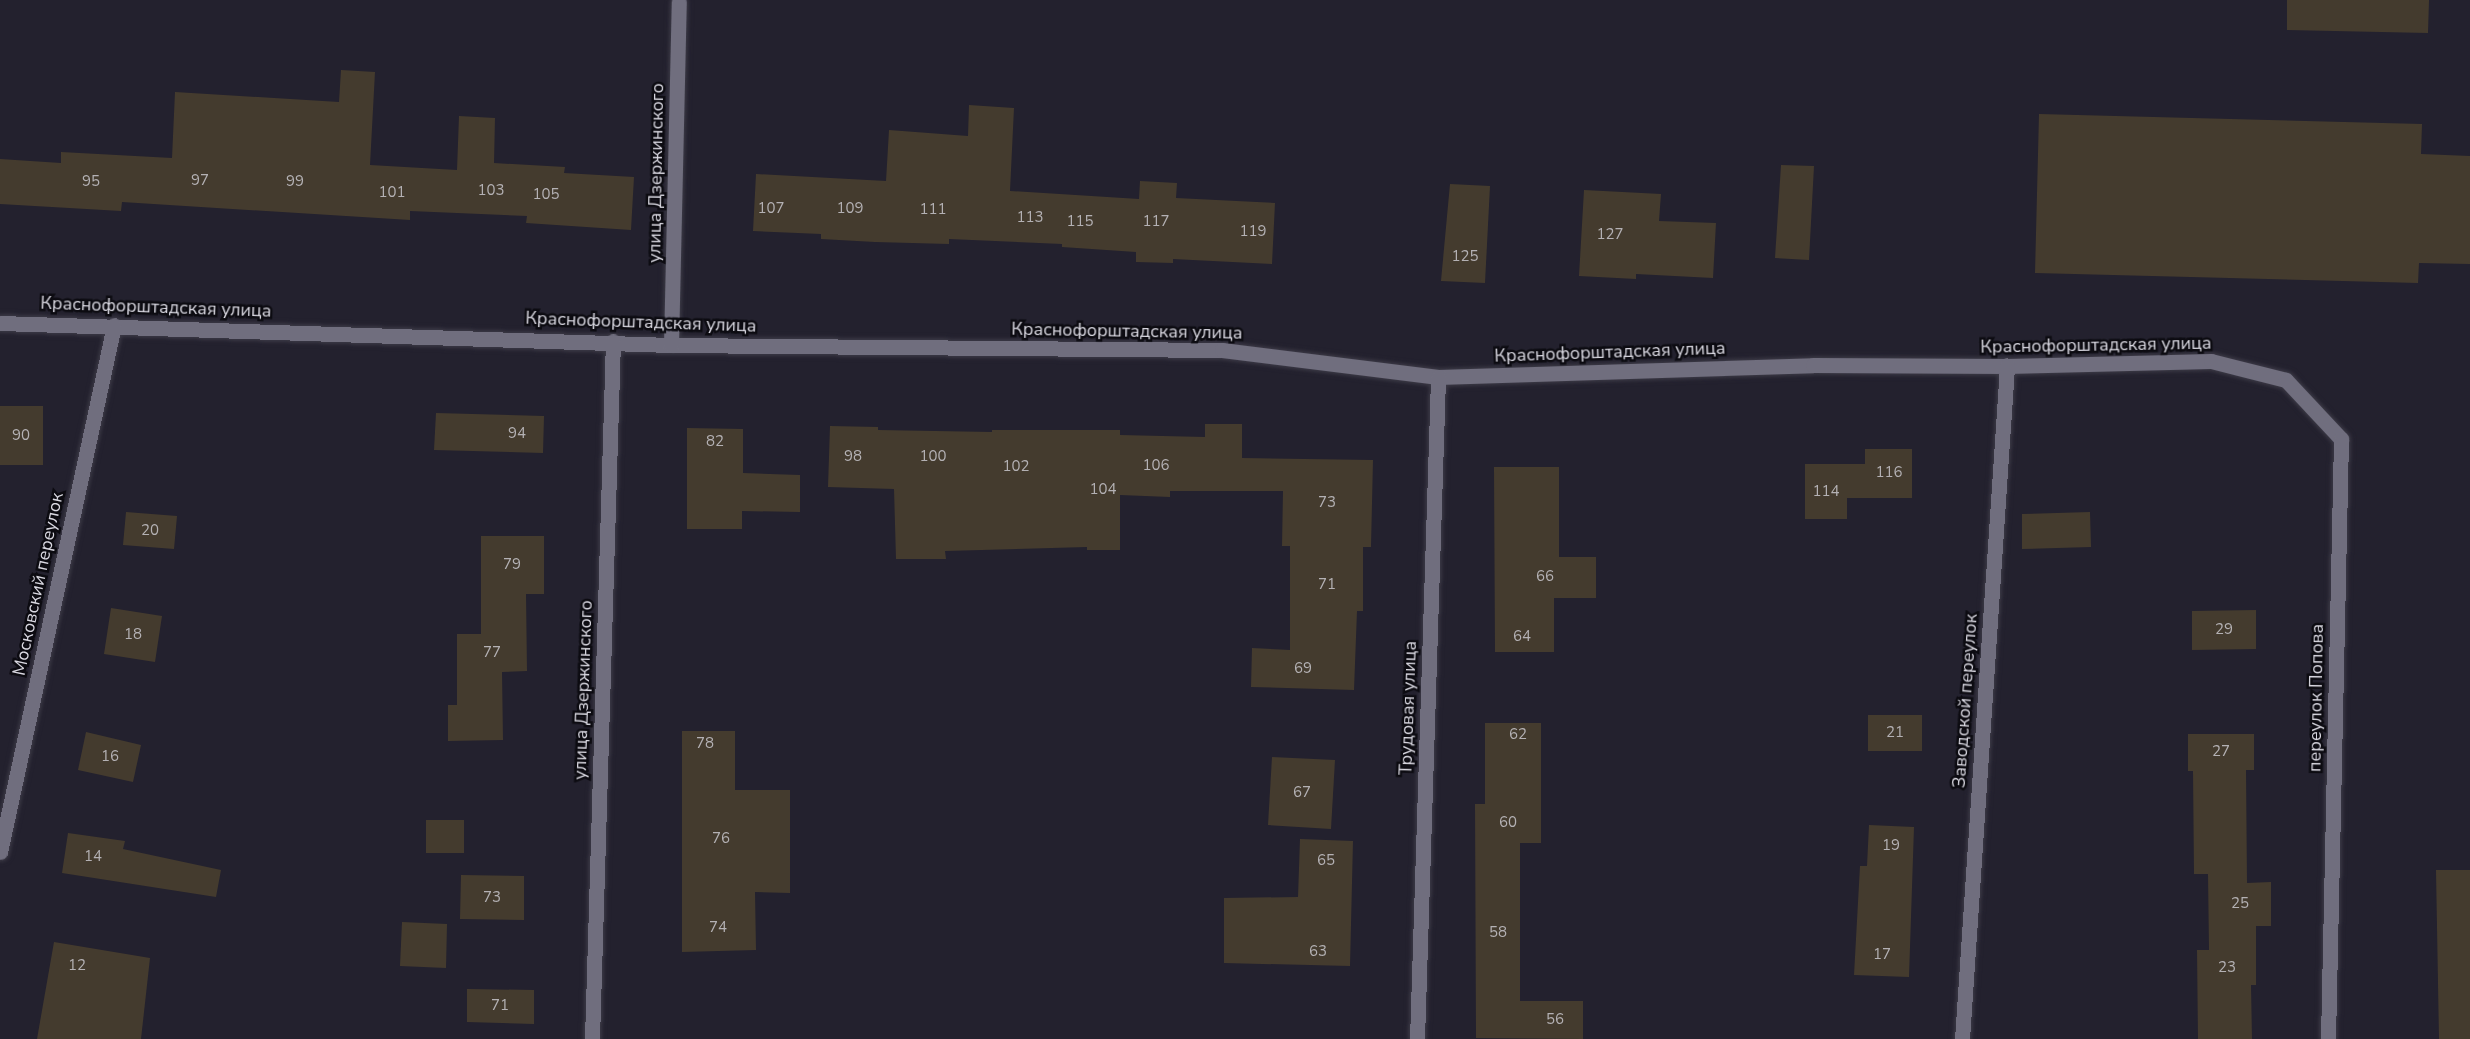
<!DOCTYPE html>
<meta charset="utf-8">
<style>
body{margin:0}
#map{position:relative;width:2470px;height:1039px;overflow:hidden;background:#23212e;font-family:"Nunito Sans",sans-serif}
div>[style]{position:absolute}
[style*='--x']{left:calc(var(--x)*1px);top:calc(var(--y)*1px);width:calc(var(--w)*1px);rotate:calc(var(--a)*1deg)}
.building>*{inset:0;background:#443b2e}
.roads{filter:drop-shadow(0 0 2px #3d3b47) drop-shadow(0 0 2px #3d3b47)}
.minor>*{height:15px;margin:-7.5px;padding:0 7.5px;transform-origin:7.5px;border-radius:7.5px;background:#706e7e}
span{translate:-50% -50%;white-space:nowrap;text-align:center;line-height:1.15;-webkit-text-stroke:5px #0c0b11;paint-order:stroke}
.number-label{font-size:15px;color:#b4b1b4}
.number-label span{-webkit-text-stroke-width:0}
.street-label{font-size:18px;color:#d9d8e1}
</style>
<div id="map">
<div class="building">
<i style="clip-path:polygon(2287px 0,2429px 0,2428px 33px,2287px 30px)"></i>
<i style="clip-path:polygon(341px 70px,375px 72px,370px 165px,457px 170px,459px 116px,495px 118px,494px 163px,565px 167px,564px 173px,634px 177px,631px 230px,526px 223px,527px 216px,410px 211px,410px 220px,122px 202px,121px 211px,0 204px,0 159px,61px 163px,61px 152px,172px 158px,175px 92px,339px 102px)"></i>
<i style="clip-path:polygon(969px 105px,1014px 108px,1010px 191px,1139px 199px,1140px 181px,1177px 183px,1176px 198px,1275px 203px,1272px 264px,1173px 259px,1173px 263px,1136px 262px,1136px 252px,1062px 247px,1062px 244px,949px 239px,949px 244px,875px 242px,821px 239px,821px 234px,753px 231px,756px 174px,886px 181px,889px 130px,968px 136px)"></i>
<i style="clip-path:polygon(2039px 114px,2422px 124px,2421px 154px,2470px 156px,2470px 264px,2419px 263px,2418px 283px,2035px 273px)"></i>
<i style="clip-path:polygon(1781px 165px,1814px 166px,1809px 260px,1775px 258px)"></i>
<i style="clip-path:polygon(1450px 184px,1490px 186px,1485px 283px,1441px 281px)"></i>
<i style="clip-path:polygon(1584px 190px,1661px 194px,1659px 221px,1716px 223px,1713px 278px,1636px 274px,1636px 279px,1579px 276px)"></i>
<i style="clip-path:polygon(0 406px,43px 406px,43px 465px,0 465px)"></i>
<i style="clip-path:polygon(436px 413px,544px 416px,543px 453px,434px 450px)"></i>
<i style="clip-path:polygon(1205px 424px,1242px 424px,1242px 458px,1373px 460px,1371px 547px,1363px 547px,1363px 611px,1357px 611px,1354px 690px,1251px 687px,1252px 648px,1290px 650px,1290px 546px,1282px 546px,1283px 491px,1170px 491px,1170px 497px,1120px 495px,1120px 550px,1087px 550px,1087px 547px,945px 551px,946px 559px,896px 559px,894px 489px,828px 487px,830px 426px,878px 427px,878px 430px,992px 432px,992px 430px,1120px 430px,1120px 435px,1205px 437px)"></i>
<i style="clip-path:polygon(687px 428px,743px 429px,743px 473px,800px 475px,800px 512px,742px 511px,742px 529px,687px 529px)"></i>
<i style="clip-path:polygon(1865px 449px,1912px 449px,1912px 498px,1847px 498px,1847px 519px,1805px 519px,1805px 464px,1865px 464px)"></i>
<i style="clip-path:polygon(1494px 467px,1559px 467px,1559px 557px,1596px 557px,1596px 598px,1554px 598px,1554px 652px,1495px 652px)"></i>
<i style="clip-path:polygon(126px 512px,177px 516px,174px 549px,123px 545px)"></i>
<i style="clip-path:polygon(2090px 512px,2091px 547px,2022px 549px,2022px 514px)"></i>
<i style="clip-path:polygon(481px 536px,544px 536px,544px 594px,526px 594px,527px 671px,502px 672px,503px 740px,448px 741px,448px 705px,457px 705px,457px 634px,481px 634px)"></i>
<i style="clip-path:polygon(111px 608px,162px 616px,155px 662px,104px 654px)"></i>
<i style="clip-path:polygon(2256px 610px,2256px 649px,2192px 650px,2192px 611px)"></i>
<i style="clip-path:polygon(1868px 715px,1922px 715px,1922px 751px,1868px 751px)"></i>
<i style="clip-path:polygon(1485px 723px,1541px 723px,1541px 843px,1520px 843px,1520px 1001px,1583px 1001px,1583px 1039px,1476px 1038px,1475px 804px,1485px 804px)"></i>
<i style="clip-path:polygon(682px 731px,735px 731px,735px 790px,790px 790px,790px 893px,755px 892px,756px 950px,682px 952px)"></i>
<i style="clip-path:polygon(86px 732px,141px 745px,133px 782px,78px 770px)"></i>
<i style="clip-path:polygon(2188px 734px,2254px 734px,2254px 770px,2246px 770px,2247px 883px,2271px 882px,2271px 926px,2256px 926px,2256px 985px,2251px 985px,2252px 1039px,2198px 1039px,2197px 950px,2209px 950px,2208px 874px,2194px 874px,2193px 771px,2188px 771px)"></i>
<i style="clip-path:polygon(1272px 757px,1335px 760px,1331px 829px,1268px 825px)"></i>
<i style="clip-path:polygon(426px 820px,464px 820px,464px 853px,426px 853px)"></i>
<i style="clip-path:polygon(1869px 825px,1914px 827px,1909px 977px,1854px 975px,1860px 866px,1867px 866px)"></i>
<i style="clip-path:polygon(68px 833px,125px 841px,123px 849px,221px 870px,216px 897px,62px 873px)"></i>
<i style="clip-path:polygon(1300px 839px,1353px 841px,1350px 966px,1224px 963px,1224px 898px,1298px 897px)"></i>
<i style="clip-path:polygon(2436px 870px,2470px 870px,2470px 1039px,2439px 1039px)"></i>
<i style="clip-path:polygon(461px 875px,524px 876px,524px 920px,460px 919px)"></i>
<i style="clip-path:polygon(402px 922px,447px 924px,446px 968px,400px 966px)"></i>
<i style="clip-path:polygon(54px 942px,150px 958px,141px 1039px,37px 1039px)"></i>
<i style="clip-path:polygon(467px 989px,534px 990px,534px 1024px,467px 1022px)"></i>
</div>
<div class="roads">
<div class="minor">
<i style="--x:0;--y:323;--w:671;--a:1.88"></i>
<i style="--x:671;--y:345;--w:551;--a:0.52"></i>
<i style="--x:1222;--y:350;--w:218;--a:7.1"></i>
<i style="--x:1438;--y:377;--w:375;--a:-1.8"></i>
<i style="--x:1813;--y:365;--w:194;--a:0.3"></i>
<i style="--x:2007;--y:366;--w:204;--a:-1.4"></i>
<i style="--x:2211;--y:361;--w:77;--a:14.2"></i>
<i style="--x:2286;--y:380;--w:81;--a:47"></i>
<i style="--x:2341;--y:439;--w:600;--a:91.24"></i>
<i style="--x:671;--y:345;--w:343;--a:-88.7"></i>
<i style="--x:0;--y:852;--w:539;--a:-77.79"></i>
<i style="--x:592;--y:1039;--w:698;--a:-88.28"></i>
<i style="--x:1417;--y:1039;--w:662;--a:-88.18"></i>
<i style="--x:1962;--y:1039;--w:675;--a:-86.17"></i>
</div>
</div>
<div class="number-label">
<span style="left:200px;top:181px">97</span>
<span style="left:91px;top:182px">95</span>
<span style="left:295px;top:182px">99</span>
<span style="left:491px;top:191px">103</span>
<span style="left:392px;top:193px">101</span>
<span style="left:546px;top:195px">105</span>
<span style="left:771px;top:209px">107</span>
<span style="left:850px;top:209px">109</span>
<span style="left:933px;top:210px">111</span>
<span style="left:1030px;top:218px">113</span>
<span style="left:1080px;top:222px">115</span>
<span style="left:1156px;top:222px">117</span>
<span style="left:1253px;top:232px">119</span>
<span style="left:1610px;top:235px">127</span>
<span style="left:1465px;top:257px">125</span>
<span style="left:517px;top:434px">94</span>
<span style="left:21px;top:436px">90</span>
<span style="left:715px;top:442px">82</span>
<span style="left:853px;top:457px">98</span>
<span style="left:933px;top:457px">100</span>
<span style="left:1156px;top:466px">106</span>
<span style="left:1016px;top:467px">102</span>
<span style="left:1889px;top:473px">116</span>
<span style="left:1103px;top:490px">104</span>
<span style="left:1826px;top:492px">114</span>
<span style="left:1327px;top:503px">73</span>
<span style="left:150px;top:531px">20</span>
<span style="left:512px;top:565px">79</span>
<span style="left:1545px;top:577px">66</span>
<span style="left:1327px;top:585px">71</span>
<span style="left:2224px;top:630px">29</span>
<span style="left:133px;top:635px">18</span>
<span style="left:1522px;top:637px">64</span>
<span style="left:492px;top:653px">77</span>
<span style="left:1303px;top:669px">69</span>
<span style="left:1895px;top:733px">21</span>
<span style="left:1518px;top:735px">62</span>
<span style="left:705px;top:744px">78</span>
<span style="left:2221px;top:752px">27</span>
<span style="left:110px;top:757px">16</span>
<span style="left:1302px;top:793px">67</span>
<span style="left:1508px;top:823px">60</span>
<span style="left:721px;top:839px">76</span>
<span style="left:1891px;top:846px">19</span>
<span style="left:93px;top:857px">14</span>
<span style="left:1326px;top:861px">65</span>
<span style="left:492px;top:898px">73</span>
<span style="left:2240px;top:904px">25</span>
<span style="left:718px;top:928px">74</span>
<span style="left:1498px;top:933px">58</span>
<span style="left:1318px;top:952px">63</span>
<span style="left:1882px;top:955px">17</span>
<span style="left:77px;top:966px">12</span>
<span style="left:2227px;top:968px">23</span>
<span style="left:500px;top:1006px">71</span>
<span style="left:1555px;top:1020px">56</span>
</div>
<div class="street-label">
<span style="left:656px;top:173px;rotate:-89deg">улица Дзержинского</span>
<span style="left:156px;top:307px;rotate:2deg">Краснофорштадская улица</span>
<span style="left:641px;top:322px;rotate:2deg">Краснофорштадская улица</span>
<span style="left:1127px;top:331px;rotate:1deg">Краснофорштадская улица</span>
<span style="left:2096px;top:345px;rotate:-1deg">Краснофорштадская улица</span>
<span style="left:1610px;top:352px;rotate:-2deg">Краснофорштадская улица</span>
<span style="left:38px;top:584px;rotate:-78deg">Московский переулок</span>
<span style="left:583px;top:690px;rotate:-88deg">улица Дзержинского</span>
<span style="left:2316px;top:698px;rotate:-89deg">переулок Попова</span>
<span style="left:1965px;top:701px;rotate:-86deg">Заводской переулок</span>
<span style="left:1408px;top:708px;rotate:-88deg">Трудовая улица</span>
</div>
</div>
